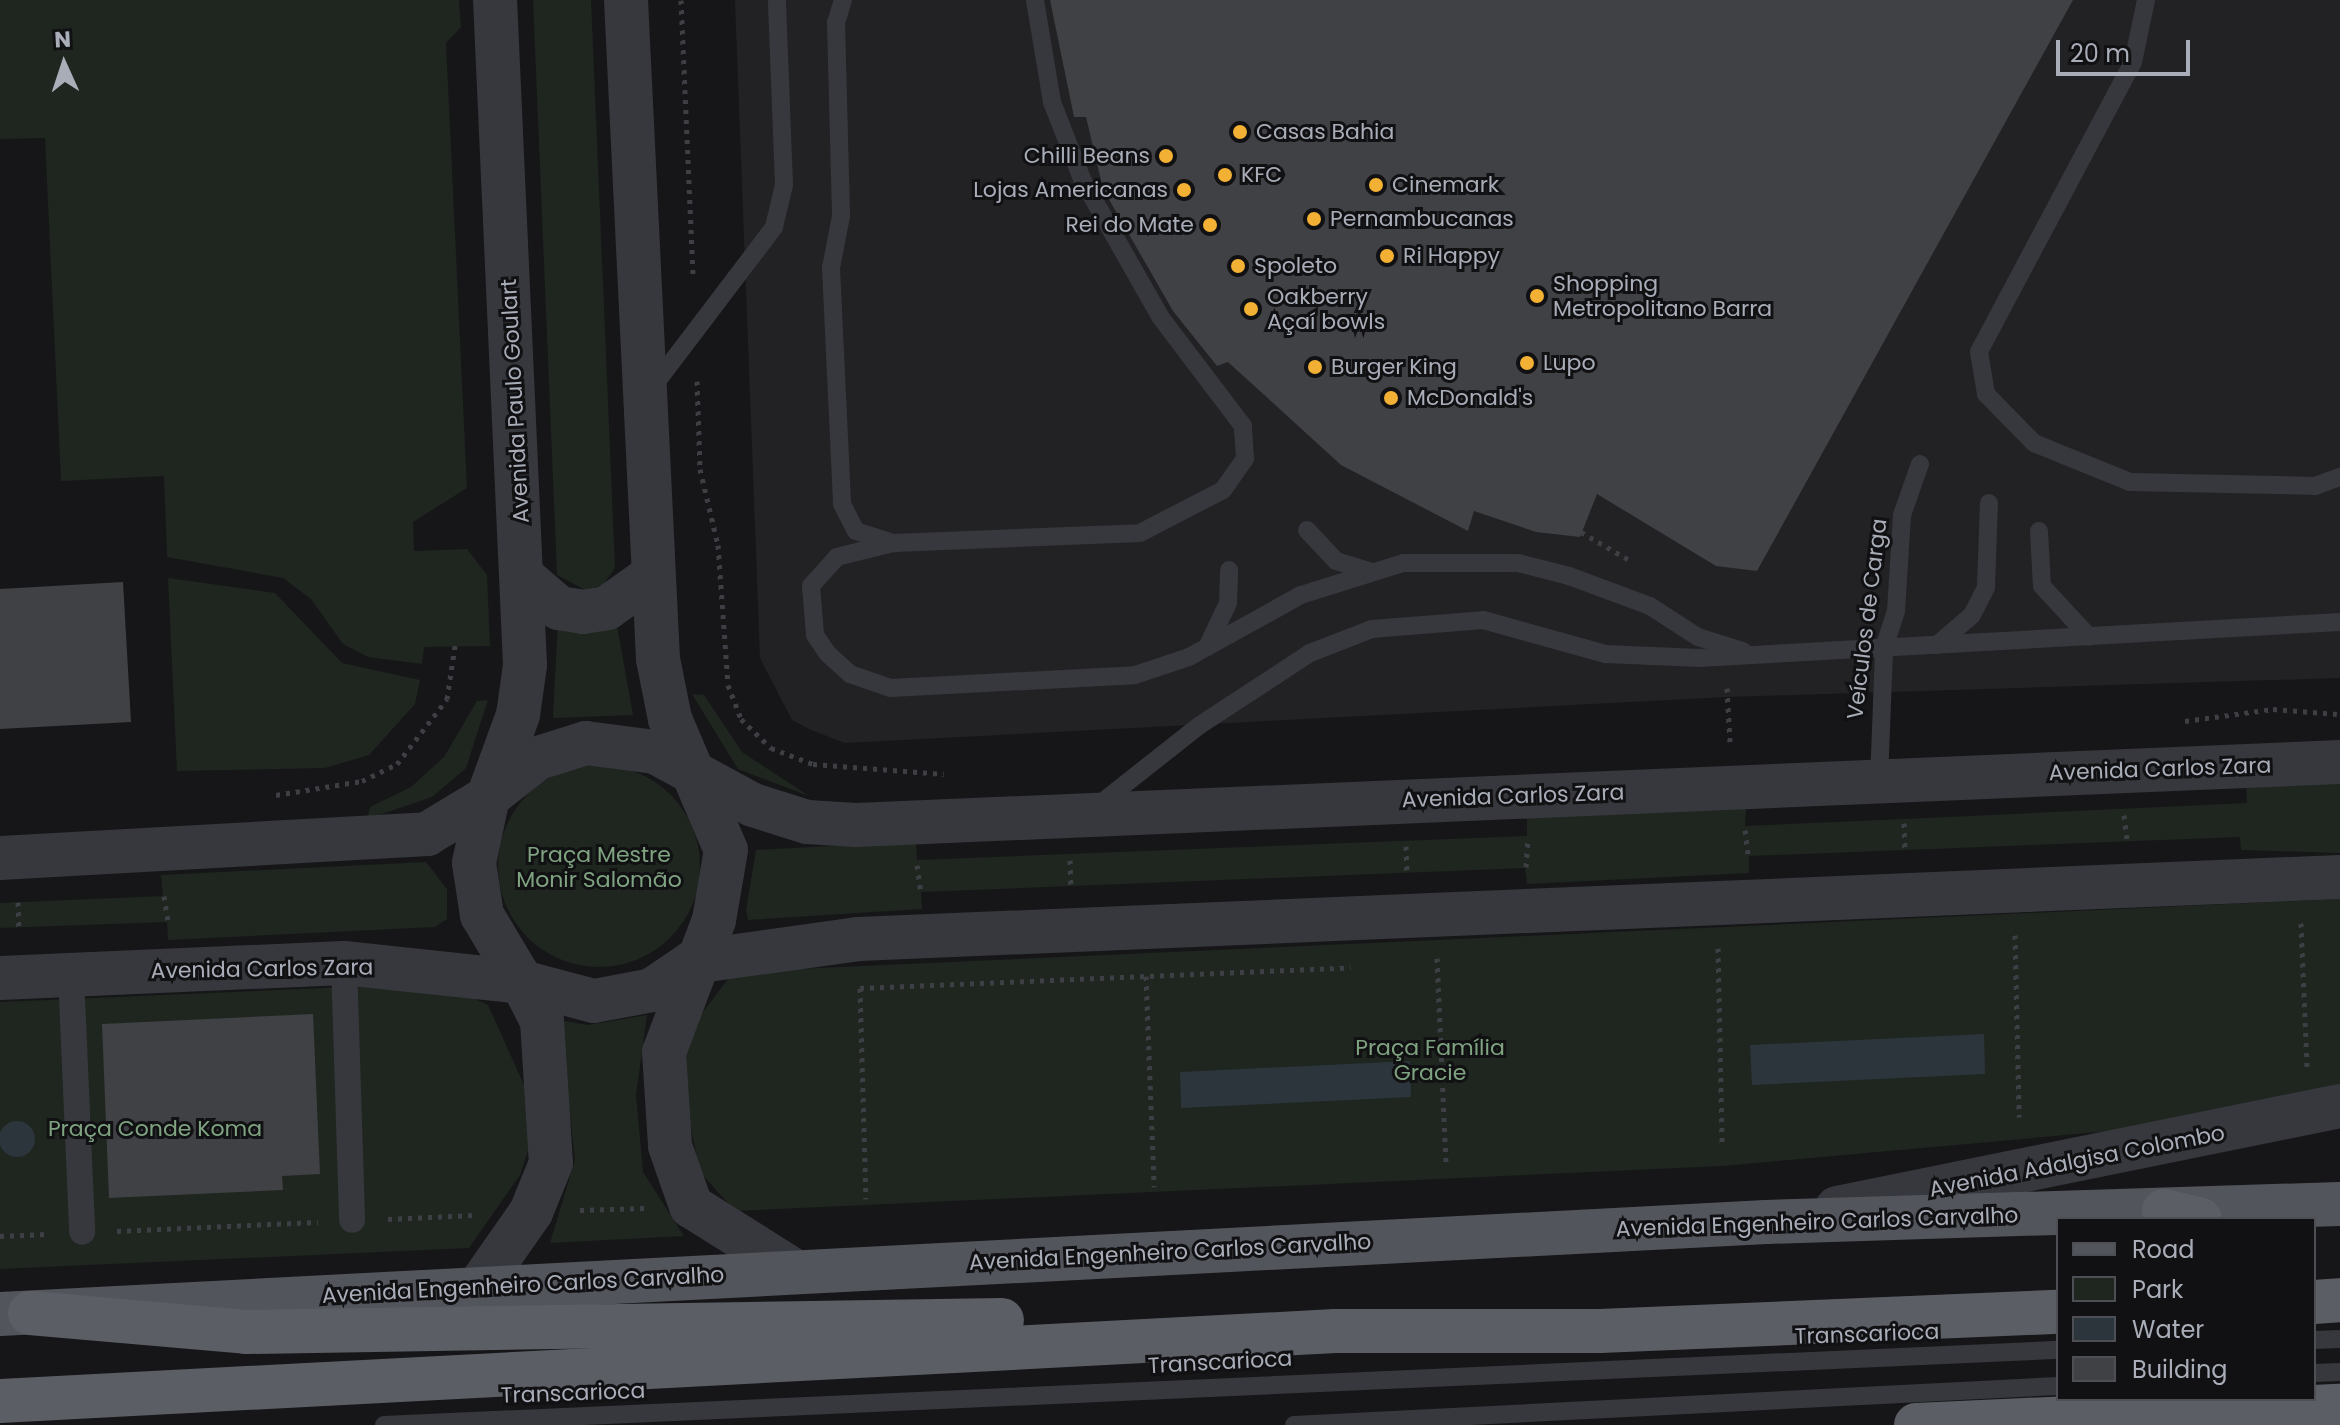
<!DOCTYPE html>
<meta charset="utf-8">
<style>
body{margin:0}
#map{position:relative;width:2340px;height:1425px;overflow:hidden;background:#161618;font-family:Poppins,sans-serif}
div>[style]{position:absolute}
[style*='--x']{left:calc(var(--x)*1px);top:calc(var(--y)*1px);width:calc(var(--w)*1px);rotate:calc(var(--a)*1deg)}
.built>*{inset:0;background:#222225}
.green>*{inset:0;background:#1e261f}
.round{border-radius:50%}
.water>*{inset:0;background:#2c353c}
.building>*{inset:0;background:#404145}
.path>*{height:5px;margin-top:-2.5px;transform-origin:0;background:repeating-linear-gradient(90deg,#3d3f44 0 4px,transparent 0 10px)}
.service>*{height:18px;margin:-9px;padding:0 9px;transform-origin:9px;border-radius:9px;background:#37383d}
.pedestrian>*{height:26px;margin:-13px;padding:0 13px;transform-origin:13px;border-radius:13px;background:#37383d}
.tertiary>*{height:44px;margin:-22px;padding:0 22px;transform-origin:22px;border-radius:22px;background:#37383d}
.primary>*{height:44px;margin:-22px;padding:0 22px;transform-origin:22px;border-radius:22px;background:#53555c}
.trunk>*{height:44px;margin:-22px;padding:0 22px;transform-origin:22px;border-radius:22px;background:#5b5e65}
.dots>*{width:22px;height:22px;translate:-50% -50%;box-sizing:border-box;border:4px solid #111113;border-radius:50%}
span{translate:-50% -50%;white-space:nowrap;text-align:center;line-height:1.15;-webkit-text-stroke:6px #111113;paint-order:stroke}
.poi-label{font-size:22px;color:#a8adb8}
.left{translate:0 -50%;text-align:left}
.right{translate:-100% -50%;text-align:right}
.street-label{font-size:22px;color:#a8adb8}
.park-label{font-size:22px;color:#7fa381}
.legend{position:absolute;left:2056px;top:1217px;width:260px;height:184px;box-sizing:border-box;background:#111113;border:2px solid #4d4f55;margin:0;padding:10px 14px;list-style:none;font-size:24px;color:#a8adb8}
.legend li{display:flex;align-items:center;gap:16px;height:40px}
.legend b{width:40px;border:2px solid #4d4f55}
.north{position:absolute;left:24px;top:24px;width:80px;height:80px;-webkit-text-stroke:6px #111113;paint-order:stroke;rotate:357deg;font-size:22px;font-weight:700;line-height:32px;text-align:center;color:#a8adb8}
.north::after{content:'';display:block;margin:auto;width:28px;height:36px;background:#a8adb8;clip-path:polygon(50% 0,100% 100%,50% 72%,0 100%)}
.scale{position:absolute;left:2056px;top:40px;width:134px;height:36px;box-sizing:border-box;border:4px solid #a8adb8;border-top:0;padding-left:10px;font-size:24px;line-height:28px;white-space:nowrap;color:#a8adb8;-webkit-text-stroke:6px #111113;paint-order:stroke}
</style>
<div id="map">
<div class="built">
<i style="clip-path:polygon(735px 0,2340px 0,2340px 678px,1727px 697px,845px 743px,811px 730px,792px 720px,760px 658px)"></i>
</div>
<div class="green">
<i style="clip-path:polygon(0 0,459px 0,461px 27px,446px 43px,467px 488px,413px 522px,414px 551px,467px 549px,487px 575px,490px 646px,424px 647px,422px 664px,368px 657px,343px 644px,311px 599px,283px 578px,167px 557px,164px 476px,61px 481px,45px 138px,0 139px)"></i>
<i style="clip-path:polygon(533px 0,591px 0,615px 568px,603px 585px,587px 591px,557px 575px)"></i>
<i style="clip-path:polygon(168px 578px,275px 593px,342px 663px,420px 680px,415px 704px,369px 755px,325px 768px,177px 771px)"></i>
<i style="clip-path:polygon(558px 620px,616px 620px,633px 715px,553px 718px)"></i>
<i style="clip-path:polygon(692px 694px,704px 695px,742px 752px,809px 796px,738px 769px)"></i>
<i style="clip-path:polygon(488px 700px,466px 768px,432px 797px,367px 819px,370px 807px,411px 787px,444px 757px,477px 701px)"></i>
<i class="round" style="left:498px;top:765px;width:202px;height:202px"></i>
<i style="clip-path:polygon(2340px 780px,2340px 853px,2241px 850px,2240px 837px,1749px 856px,1749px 873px,1527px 884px,1525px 868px,921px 892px,922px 909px,748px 920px,746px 910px,756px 850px,916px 841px,917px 860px,1527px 836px,1527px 817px,1746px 808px,1745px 826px,1904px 819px,2247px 803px,2246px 783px)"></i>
<i style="clip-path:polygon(426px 862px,447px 889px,447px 919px,435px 927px,168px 940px,167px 922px,0 928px,0 903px,163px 896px,161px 875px)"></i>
<i style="clip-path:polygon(2340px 899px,2340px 1084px,2210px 1122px,1723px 1166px,735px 1211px,700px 1172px,686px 1104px,684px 1057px,693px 1025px,728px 979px,752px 971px)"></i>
<i style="clip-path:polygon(420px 984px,450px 987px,488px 1005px,525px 1087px,529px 1148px,520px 1175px,469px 1248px,0 1269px,0 1002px)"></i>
<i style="clip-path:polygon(647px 1015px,636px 1095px,643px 1172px,684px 1236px,550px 1243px,575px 1160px,559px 1020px,588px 1025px)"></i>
</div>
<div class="water">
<i style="clip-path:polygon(1984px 1034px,1985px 1074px,1752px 1085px,1750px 1045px)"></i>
<i style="clip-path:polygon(1410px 1061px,1411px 1097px,1181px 1108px,1180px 1072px)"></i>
<i class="round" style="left:-1px;top:1121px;width:36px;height:36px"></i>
</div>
<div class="building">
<i style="clip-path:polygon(1050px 0,2073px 0,1757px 571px,1716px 566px,1597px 494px,1580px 537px,1536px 532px,1474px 511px,1468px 531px,1341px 465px,1228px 362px,1217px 366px,1173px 311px,1103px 189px,1086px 117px,1074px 117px)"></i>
<i style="clip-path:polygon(123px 582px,131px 722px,0 729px,0 589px)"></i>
<i style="clip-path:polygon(313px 1014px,320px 1174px,282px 1176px,283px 1190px,109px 1198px,102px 1024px)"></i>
</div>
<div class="path">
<i style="--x:681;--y:0;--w:279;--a:87.5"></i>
<i style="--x:697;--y:381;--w:88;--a:88"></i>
<i style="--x:700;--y:469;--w:78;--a:76.7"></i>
<i style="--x:718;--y:545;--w:140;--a:85.9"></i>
<i style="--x:728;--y:685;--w:36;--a:69"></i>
<i style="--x:741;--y:719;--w:42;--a:44"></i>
<i style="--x:771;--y:748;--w:45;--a:20.9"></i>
<i style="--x:813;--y:764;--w:131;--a:4.4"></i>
<i style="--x:1581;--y:532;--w:58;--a:30.1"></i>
<i style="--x:1727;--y:688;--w:54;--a:86.8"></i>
<i style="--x:2185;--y:721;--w:89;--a:-7.8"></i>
<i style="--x:2273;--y:709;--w:64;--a:4.5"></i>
<i style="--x:276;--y:795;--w:87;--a:-9.2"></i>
<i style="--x:362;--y:781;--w:39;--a:-26"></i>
<i style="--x:397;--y:764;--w:82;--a:-52.4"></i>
<i style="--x:447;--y:699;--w:54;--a:-81.4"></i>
<i style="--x:2124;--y:815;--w:26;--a:83"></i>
<i style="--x:1904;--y:823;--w:26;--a:88"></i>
<i style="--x:1745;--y:830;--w:26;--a:83"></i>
<i style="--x:1406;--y:846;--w:26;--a:88"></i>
<i style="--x:1070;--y:860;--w:26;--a:88"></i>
<i style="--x:917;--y:865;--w:27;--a:82"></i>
<i style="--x:1526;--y:867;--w:26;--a:-86"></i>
<i style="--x:164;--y:896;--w:26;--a:81"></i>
<i style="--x:18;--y:902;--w:25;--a:88"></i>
<i style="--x:2301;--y:923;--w:146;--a:87.6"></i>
<i style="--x:2015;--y:935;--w:182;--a:88.7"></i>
<i style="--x:1718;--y:948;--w:195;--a:88.8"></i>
<i style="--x:1437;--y:958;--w:207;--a:87.5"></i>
<i style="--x:1146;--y:976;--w:211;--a:87.8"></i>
<i style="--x:860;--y:988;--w:491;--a:-2.4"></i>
<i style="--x:860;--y:988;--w:211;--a:88.4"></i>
<i style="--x:580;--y:1210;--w:66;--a:-1.7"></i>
<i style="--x:388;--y:1219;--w:86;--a:-2.7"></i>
<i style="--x:117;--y:1231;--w:201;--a:-2.6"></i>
<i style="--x:0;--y:1236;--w:47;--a:-2.4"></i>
</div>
<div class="service">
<i style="--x:843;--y:0;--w:24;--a:107"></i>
<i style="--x:836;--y:23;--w:193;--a:88.5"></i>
<i style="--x:841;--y:216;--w:53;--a:100.9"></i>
<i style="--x:831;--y:268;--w:236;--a:87.3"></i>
<i style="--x:842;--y:504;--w:30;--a:63"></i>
<i style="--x:856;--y:531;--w:40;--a:18"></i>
<i style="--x:894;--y:543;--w:246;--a:-2.3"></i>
<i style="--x:1140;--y:533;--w:93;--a:-27.4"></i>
<i style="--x:1223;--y:490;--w:39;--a:-55"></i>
<i style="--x:1245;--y:458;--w:32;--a:-94"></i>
<i style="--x:1243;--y:426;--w:136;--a:-127.2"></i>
<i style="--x:1161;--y:318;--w:160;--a:-119.6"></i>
<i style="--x:1082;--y:179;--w:83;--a:-111.3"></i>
<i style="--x:1052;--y:102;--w:103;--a:-99.5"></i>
<i style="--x:2146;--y:0;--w:63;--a:101.8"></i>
<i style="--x:2133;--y:62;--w:328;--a:118"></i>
<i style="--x:1979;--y:352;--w:43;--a:80.5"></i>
<i style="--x:1986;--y:394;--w:69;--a:45.6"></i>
<i style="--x:2034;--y:443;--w:104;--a:22.1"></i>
<i style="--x:2130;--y:482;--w:185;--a:1.2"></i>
<i style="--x:2315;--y:486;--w:27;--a:-20"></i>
<i style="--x:652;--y:388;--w:202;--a:-52.8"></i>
<i style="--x:774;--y:227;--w:43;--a:-76.6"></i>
<i style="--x:784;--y:185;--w:185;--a:-92.2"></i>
<i style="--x:1307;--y:530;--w:42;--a:46.9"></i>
<i style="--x:1336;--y:561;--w:34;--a:17"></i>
<i style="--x:2039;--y:531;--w:55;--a:86.9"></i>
<i style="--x:2042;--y:586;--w:69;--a:47.3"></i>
<i style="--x:889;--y:544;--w:54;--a:166"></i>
<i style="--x:837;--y:557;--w:39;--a:132"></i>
<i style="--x:811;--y:586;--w:49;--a:85.3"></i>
<i style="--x:815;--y:635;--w:23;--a:56"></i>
<i style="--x:828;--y:654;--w:30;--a:42"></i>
<i style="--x:850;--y:674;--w:43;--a:18.9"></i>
<i style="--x:891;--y:688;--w:244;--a:-3"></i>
<i style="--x:1135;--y:675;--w:57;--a:-18.4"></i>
<i style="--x:1189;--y:657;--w:128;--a:-29"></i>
<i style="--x:1301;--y:595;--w:107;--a:-17.4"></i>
<i style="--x:1403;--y:563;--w:115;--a:0"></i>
<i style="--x:1518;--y:563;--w:53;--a:14.3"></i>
<i style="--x:1569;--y:576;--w:86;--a:20.3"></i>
<i style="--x:1650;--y:606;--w:57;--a:32.9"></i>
<i style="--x:1698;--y:637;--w:47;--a:17.3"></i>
<i style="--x:1937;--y:645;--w:46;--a:-40.6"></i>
<i style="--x:1972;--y:615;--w:31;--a:-63"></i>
<i style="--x:1986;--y:587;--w:84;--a:-88"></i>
<i style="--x:1207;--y:647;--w:49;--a:-64.5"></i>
<i style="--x:1228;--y:603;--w:33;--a:-88"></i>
<i style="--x:1879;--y:781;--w:133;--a:-87.8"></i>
<i style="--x:1884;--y:648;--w:39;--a:-72"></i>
<i style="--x:1896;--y:611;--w:96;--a:-86.4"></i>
<i style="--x:1902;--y:515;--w:54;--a:-70.6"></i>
<i style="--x:1096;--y:807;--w:132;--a:-38.3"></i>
<i style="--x:1200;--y:725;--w:131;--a:-33.2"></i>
<i style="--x:1310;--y:653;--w:66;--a:-21.2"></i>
<i style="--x:1372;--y:629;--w:111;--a:-4.6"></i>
<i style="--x:1483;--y:620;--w:128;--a:15.5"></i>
<i style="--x:1606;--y:654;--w:93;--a:2.5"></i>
<i style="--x:1699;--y:658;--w:642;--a:-3.21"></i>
<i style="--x:2314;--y:1340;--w:26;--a:-2"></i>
<i style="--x:2314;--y:1373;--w:26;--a:-2"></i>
<i style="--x:384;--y:1425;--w:1676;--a:-2.57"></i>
<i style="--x:1294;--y:1425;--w:765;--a:-2.92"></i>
</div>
<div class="pedestrian">
<i style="--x:344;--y:963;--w:257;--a:88.2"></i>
<i style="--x:71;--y:975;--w:257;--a:87.5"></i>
</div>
<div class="tertiary">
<i style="--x:626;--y:0;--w:660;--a:87.22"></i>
<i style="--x:658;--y:659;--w:61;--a:78.7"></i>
<i style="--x:670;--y:719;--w:142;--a:66.9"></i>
<i style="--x:726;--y:850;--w:71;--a:99.7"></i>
<i style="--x:714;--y:920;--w:141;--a:110.7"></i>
<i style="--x:664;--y:1052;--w:94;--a:86.3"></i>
<i style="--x:670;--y:1146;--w:64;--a:70.7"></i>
<i style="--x:691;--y:1206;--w:120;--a:32.1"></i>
<i style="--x:523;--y:577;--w:48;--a:40.7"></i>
<i style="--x:559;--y:608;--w:24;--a:9"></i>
<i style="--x:583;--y:612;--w:24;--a:-9"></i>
<i style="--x:607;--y:608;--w:52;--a:-35.5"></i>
<i style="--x:2340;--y:762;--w:1485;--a:177.57"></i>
<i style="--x:856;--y:825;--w:49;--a:-176.5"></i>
<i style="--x:807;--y:822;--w:57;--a:-162.5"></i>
<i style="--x:753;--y:805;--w:111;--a:-151.6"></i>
<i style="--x:655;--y:752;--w:70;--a:-172.6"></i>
<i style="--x:586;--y:743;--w:50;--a:162.6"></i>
<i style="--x:538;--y:758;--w:63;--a:142"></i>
<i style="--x:488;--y:797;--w:67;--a:102"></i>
<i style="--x:474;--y:863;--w:53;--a:81.3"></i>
<i style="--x:482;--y:915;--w:78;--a:59.2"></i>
<i style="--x:522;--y:982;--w:74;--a:14.8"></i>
<i style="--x:594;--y:1001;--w:59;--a:-10.7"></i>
<i style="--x:652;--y:990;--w:50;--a:-34.3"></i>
<i style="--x:693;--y:962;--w:168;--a:-7.9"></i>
<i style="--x:859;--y:939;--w:1482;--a:-2.4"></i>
<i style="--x:0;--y:858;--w:428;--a:-3.2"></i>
<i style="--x:427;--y:834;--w:71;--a:-31.2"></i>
<i style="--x:488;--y:797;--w:87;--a:-69.9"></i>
<i style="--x:518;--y:715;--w:50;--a:-82"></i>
<i style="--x:525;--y:665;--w:666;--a:-92.58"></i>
<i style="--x:0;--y:978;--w:344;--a:-2.5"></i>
<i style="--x:344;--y:963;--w:179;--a:6.1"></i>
<i style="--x:522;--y:982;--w:44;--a:62.9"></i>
<i style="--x:542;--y:1021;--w:142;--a:86.4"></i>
<i style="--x:551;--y:1163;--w:53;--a:112.2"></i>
<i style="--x:531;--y:1212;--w:93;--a:124.9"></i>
<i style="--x:1837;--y:1208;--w:513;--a:-11.46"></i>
</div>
<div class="primary">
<i style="--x:0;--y:1314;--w:1768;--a:-2.98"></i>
<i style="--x:1766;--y:1222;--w:574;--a:-1.8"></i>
</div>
<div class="trunk">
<i style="--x:2164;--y:1211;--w:37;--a:13"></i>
<i style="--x:2314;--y:1302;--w:26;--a:-4"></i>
<i style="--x:30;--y:1313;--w:217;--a:5"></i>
<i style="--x:246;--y:1332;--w:756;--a:-0.91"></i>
<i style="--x:0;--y:1401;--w:1337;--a:-3"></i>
<i style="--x:1335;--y:1331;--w:265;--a:0"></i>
<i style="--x:1600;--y:1331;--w:458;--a:-2.4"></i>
<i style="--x:1916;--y:1425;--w:424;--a:-2.6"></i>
</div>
<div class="dots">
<i style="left:1240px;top:132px;background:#f2b134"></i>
<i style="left:1166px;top:156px;background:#f2b134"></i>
<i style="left:1225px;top:175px;background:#f2b134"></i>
<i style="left:1376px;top:185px;background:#f2b134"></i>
<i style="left:1184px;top:190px;background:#f2b134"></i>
<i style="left:1314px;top:219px;background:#f2b134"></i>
<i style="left:1210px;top:225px;background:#f2b134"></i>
<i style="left:1387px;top:256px;background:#f2b134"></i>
<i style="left:1238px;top:266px;background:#f2b134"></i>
<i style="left:1537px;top:296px;background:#f2b134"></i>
<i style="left:1251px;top:309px;background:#f2b134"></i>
<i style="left:1527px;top:363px;background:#f2b134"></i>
<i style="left:1315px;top:367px;background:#f2b134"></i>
<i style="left:1391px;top:398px;background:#f2b134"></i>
</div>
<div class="poi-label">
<span class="left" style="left:1256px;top:132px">Casas Bahia</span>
<span class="right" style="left:1150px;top:156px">Chilli Beans</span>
<span class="left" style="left:1241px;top:175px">KFC</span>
<span class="left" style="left:1392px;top:185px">Cinemark</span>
<span class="right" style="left:1168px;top:190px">Lojas Americanas</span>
<span class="left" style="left:1330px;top:219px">Pernambucanas</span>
<span class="right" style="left:1194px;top:225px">Rei do Mate</span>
<span class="left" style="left:1403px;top:256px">Ri Happy</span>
<span class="left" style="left:1254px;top:266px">Spoleto</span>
<span class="left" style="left:1553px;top:296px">Shopping<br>Metropolitano Barra</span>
<span class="left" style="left:1267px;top:309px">Oakberry<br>Açaí bowls</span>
<span class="left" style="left:1543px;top:363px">Lupo</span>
<span class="left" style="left:1331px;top:367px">Burger King</span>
<span class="left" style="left:1407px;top:398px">McDonald's</span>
</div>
<div class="street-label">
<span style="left:515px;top:401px;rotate:-93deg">Avenida Paulo Goulart</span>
<span style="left:1867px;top:619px;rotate:-83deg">Veículos de Carga</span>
<span style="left:2160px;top:769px;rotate:-2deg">Avenida Carlos Zara</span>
<span style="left:1513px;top:796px;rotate:-2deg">Avenida Carlos Zara</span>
<span style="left:262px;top:969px;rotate:-1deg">Avenida Carlos Zara</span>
<span style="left:2077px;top:1161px;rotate:-11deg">Avenida Adalgisa Colombo</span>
<span style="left:1817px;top:1222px;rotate:-2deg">Avenida Engenheiro Carlos Carvalho</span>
<span style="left:1170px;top:1252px;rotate:-3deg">Avenida Engenheiro Carlos Carvalho</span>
<span style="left:523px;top:1285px;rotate:-3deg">Avenida Engenheiro Carlos Carvalho</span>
<span style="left:1867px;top:1334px;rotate:-2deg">Transcarioca</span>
<span style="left:1220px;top:1362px;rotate:-3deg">Transcarioca</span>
<span style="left:573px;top:1393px;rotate:-2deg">Transcarioca</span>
</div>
<div class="park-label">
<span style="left:599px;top:867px">Praça Mestre<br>Monir Salomão</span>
<span style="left:1430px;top:1060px">Praça Família<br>Gracie</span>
<span style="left:155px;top:1129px">Praça Conde Koma</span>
</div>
<ul class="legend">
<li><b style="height:10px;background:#53555c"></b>Road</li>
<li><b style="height:22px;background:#1e261f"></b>Park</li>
<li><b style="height:22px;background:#2c353c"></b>Water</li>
<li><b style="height:22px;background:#404145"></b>Building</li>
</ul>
<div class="north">N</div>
<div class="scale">20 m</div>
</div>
